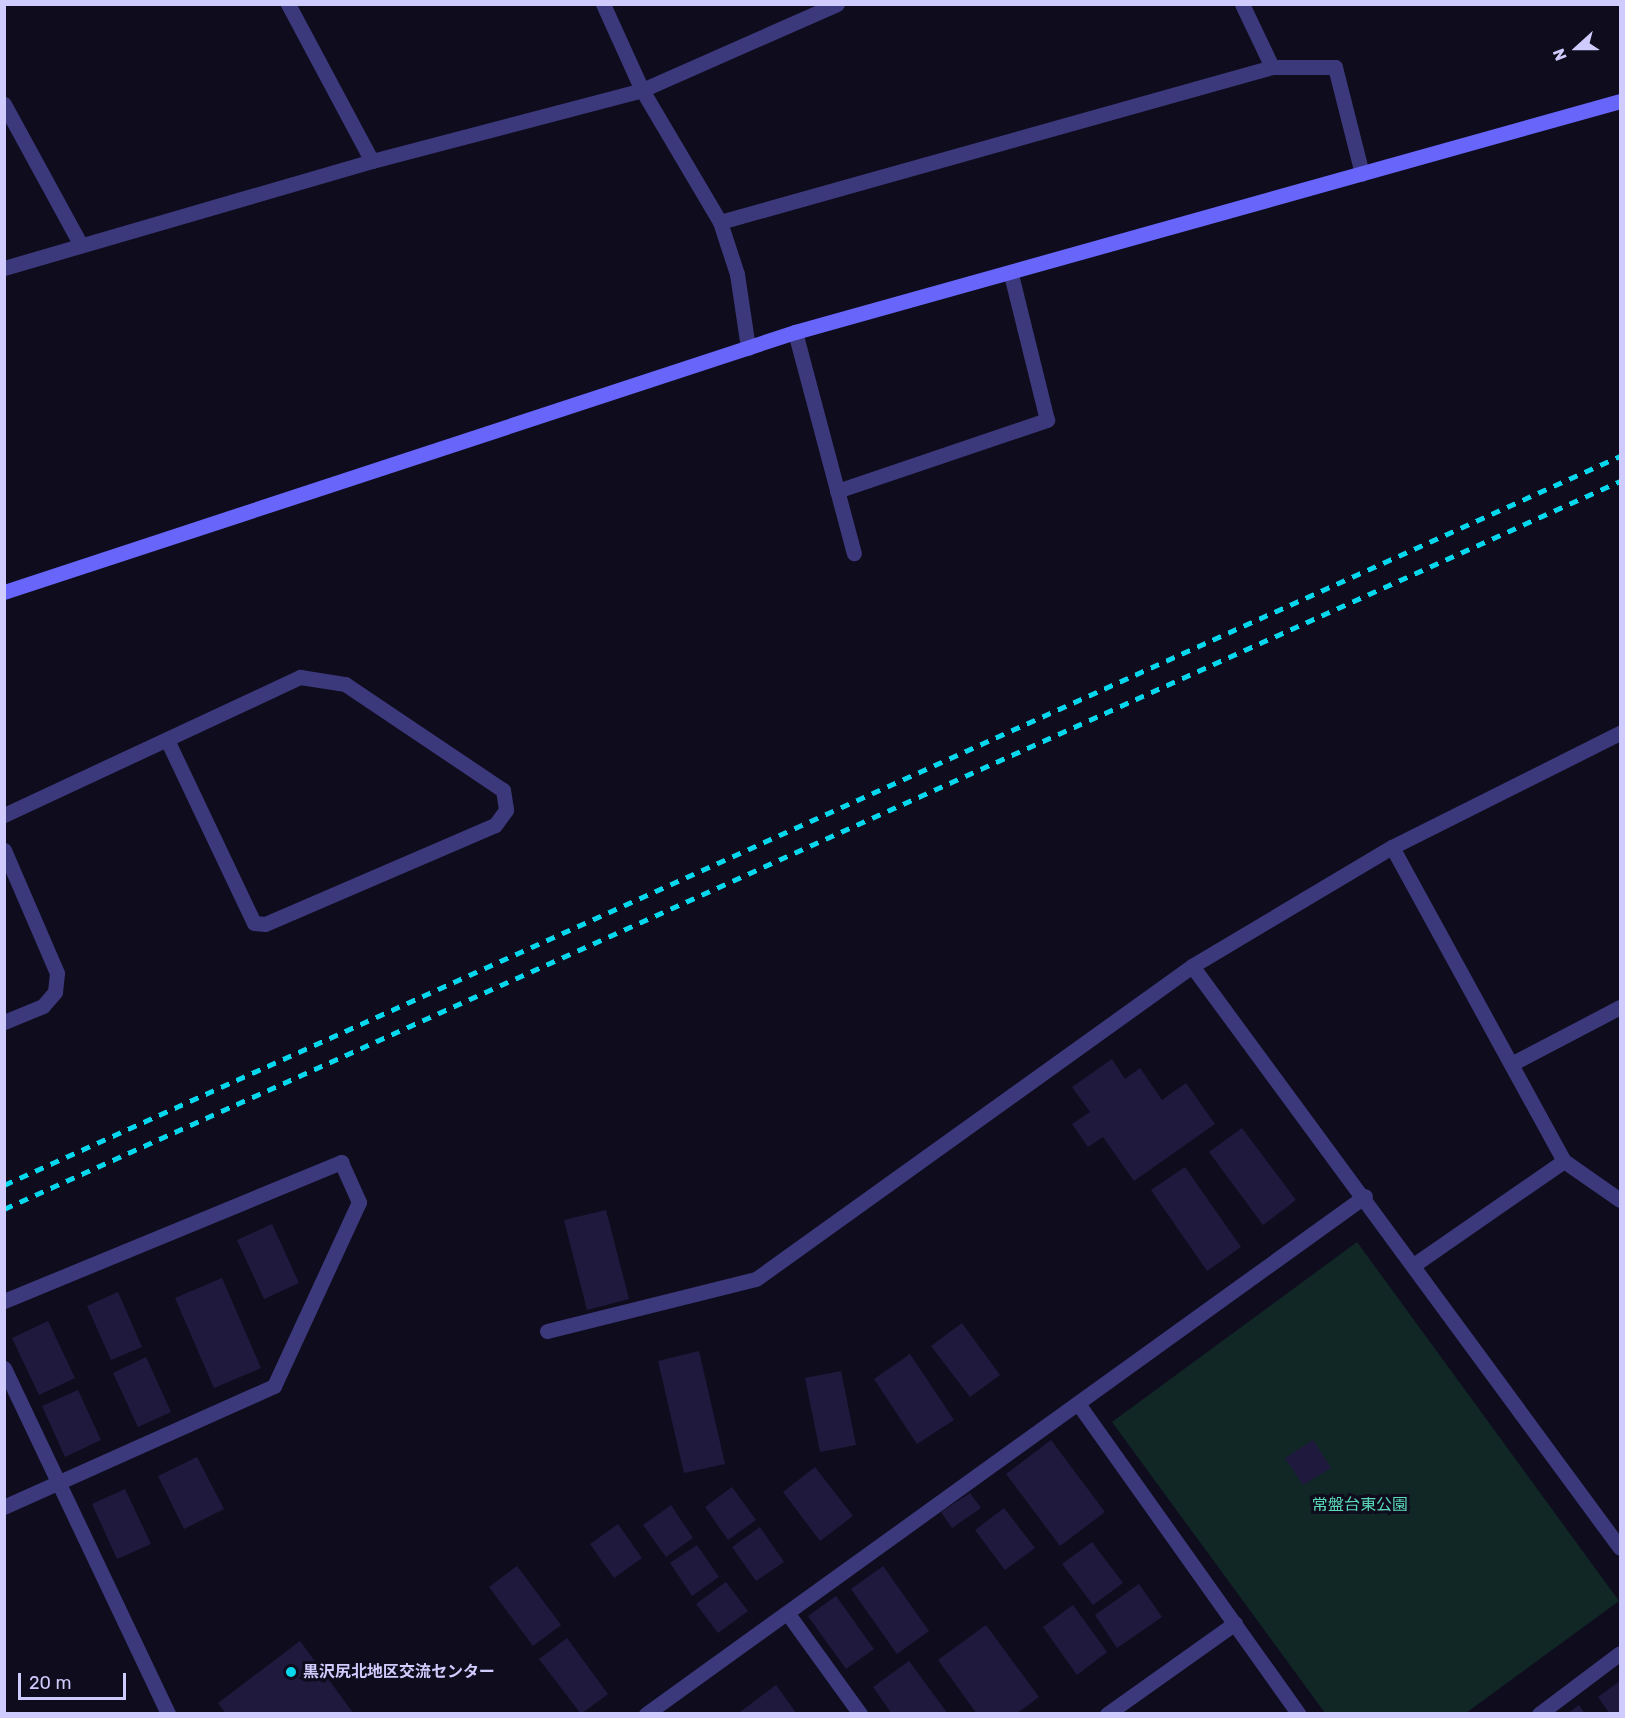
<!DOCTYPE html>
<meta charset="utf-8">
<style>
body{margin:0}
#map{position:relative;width:1625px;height:1718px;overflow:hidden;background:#0f0c1e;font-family:Rubik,"Noto Sans JP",sans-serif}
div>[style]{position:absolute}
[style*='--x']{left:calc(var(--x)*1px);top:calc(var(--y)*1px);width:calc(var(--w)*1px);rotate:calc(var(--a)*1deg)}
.green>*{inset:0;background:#102726}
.building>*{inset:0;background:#20193e}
.lane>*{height:15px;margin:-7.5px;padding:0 7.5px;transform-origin:7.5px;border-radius:7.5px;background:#3b397b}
.street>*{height:15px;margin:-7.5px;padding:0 7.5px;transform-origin:7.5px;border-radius:7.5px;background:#3b397b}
.secondary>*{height:15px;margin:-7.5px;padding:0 7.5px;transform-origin:7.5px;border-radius:7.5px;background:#6765fa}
.rail>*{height:4.5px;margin-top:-2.25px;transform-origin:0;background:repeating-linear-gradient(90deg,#07d8ed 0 9px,transparent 0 17px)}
.dots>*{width:16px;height:16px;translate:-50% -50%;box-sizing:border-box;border:3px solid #0f0c1e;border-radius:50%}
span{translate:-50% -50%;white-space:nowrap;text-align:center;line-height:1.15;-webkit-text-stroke:6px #0f0c1e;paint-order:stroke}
.park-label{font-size:16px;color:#5adab9}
.poi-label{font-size:16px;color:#d0cbfd;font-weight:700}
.left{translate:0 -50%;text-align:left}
.frame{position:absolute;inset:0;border:6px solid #d0cbfd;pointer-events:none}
.north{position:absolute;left:1547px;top:18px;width:60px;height:60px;-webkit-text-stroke:4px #0f0c1e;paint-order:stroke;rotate:249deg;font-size:16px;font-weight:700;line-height:24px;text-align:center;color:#d0cbfd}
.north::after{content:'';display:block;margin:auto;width:21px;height:27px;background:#d0cbfd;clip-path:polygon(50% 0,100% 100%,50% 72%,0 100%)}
.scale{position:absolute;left:18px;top:1673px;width:108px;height:27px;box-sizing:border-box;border:3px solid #d0cbfd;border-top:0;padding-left:8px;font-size:18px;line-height:21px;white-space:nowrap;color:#d0cbfd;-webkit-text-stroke:4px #0f0c1e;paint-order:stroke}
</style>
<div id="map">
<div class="green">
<i style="clip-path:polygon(1357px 1242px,1619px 1601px,1466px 1713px,1325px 1713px,1112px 1422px)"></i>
</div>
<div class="building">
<i style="clip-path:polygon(1112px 1059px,1125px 1079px,1140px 1068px,1162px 1100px,1186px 1083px,1215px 1124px,1134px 1181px,1103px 1137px,1088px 1147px,1072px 1124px,1090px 1112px,1072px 1087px)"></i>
<i style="clip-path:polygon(1242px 1128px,1296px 1200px,1263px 1225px,1209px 1152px)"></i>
<i style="clip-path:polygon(1185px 1167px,1241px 1247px,1207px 1271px,1151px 1190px)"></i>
<i style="clip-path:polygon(606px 1210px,629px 1299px,587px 1310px,564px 1220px)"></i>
<i style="clip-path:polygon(272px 1224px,299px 1283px,264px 1299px,237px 1240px)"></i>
<i style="clip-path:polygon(222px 1278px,261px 1368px,214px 1388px,175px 1298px)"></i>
<i style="clip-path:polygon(118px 1292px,142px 1347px,111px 1360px,87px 1306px)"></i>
<i style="clip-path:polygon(48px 1321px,75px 1378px,39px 1395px,12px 1338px)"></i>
<i style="clip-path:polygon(962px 1323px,1000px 1375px,970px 1397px,931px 1346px)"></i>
<i style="clip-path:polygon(699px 1351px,725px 1464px,684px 1473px,658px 1361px)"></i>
<i style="clip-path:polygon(910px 1354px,954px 1420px,917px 1444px,874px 1379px)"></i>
<i style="clip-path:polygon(146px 1357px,171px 1412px,138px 1427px,113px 1373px)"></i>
<i style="clip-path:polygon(841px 1371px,856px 1445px,820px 1452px,805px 1378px)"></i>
<i style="clip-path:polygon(78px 1390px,101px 1440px,65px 1457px,42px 1406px)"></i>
<i style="clip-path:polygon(1051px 1440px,1105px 1512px,1060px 1546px,1006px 1474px)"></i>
<i style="clip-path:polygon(1313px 1440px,1331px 1468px,1303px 1485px,1285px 1458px)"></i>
<i style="clip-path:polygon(197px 1457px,224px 1509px,184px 1529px,158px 1476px)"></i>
<i style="clip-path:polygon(815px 1467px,853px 1516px,820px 1541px,783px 1492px)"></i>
<i style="clip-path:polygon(732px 1487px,756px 1520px,728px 1540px,705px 1507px)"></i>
<i style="clip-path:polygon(125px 1489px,151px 1544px,117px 1559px,92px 1504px)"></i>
<i style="clip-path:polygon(970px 1493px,981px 1508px,952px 1528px,941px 1512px)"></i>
<i style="clip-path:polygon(671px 1505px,693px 1538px,666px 1557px,643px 1525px)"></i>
<i style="clip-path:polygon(1004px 1508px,1035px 1548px,1005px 1570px,975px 1530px)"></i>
<i style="clip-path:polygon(618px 1524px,642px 1558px,614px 1578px,590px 1544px)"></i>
<i style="clip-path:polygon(760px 1527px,784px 1562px,756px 1581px,732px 1547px)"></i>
<i style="clip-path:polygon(1092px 1542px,1123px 1583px,1093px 1605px,1062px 1564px)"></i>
<i style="clip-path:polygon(697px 1545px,719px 1577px,692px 1596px,670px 1563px)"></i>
<i style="clip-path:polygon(517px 1566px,561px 1625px,533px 1646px,489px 1587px)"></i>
<i style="clip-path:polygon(883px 1566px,929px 1631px,897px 1654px,851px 1589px)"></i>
<i style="clip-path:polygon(726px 1582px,748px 1611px,718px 1633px,696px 1604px)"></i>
<i style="clip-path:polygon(1139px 1584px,1162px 1617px,1117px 1648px,1095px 1615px)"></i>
<i style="clip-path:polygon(836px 1596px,874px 1649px,846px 1669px,808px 1616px)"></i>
<i style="clip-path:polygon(1073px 1605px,1107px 1652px,1077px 1675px,1043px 1627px)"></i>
<i style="clip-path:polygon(986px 1625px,1039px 1697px,1016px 1714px,977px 1714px,938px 1660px)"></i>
<i style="clip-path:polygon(567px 1638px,608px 1694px,581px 1714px,539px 1659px)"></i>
<i style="clip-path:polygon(300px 1641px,354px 1714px,226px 1714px,218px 1703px)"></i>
<i style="clip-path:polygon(909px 1661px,948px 1714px,892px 1714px,873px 1687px)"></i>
<i style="clip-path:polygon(1620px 1681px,1620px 1714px,1610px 1714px,1598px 1697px)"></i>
<i style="clip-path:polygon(776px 1685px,797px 1714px,741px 1714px,740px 1712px)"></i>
<i style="clip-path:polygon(1579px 1705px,1585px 1714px,1567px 1714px)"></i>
</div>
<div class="lane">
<i style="--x:1242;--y:4;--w:70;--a:64.5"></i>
<i style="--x:1272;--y:67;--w:63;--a:0"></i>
<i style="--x:1335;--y:67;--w:110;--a:75.8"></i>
<i style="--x:720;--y:222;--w:573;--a:-15.68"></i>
<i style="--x:795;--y:332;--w:229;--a:75.1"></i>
<i style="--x:837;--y:491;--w:222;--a:-18.7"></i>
<i style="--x:1047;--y:420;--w:150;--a:-103.9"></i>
<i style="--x:4;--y:1301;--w:365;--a:-22.4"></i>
<i style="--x:341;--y:1162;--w:44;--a:65.8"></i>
<i style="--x:359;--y:1202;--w:203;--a:114.8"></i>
<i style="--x:274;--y:1386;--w:296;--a:155.9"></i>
</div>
<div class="street">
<i style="--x:288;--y:4;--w:178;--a:61.9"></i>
<i style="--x:603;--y:4;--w:94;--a:65.6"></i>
<i style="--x:642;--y:90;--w:153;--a:59.4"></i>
<i style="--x:720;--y:222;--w:55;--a:71.9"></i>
<i style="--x:737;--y:274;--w:75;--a:81.5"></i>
<i style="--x:4;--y:104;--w:161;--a:61.4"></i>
<i style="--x:4;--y:268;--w:383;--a:-16.2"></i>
<i style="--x:372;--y:161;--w:279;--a:-14.7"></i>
<i style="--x:642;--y:90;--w:213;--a:-23.8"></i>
<i style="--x:4;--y:815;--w:327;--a:-25"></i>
<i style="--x:300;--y:677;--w:46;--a:8.8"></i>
<i style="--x:345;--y:684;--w:190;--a:33.9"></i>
<i style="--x:503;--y:790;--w:20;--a:81"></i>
<i style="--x:506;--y:810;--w:19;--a:126"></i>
<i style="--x:495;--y:825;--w:250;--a:156.7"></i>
<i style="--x:265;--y:924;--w:11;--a:-175"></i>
<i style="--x:254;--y:923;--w:203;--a:-115.4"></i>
<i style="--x:1392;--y:847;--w:358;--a:61.3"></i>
<i style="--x:1564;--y:1161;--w:68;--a:34.9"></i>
<i style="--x:4;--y:850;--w:134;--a:66.7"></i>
<i style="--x:57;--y:973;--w:19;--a:96"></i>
<i style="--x:55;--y:992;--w:18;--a:131"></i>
<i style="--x:43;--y:1006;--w:42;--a:157.7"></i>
<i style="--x:1192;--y:966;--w:722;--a:53.67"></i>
<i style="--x:1511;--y:1064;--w:123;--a:-27.6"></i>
<i style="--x:1415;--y:1264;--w:181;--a:-34.7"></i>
<i style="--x:547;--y:1331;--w:215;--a:-14"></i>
<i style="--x:756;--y:1279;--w:537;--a:-35.67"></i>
<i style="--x:1192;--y:966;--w:233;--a:-30.8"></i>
<i style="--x:1392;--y:847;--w:255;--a:-26.6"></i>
<i style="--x:4;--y:1368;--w:383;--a:64.6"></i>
<i style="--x:1079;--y:1405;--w:379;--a:54.6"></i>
<i style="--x:788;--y:1614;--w:123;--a:54.2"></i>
<i style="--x:646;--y:1714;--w:886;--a:-35.77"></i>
<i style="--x:1107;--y:1714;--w:157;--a:-35.4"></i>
<i style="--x:1539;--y:1714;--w:101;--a:-37"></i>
</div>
<div class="secondary">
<i style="--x:4;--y:592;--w:833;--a:-18.2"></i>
<i style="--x:795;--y:332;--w:857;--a:-15.64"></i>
</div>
<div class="rail">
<i style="--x:4;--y:1185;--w:1773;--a:-24.28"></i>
<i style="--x:4;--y:1209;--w:1772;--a:-24.25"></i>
</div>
<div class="dots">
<i style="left:291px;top:1672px;background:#07d8ed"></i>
</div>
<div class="park-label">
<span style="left:1360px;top:1505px">常盤台東公園</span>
</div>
<div class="poi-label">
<span class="left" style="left:303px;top:1672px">黒沢尻北地区交流センター</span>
</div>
<div class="frame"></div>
<div class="north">N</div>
<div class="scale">20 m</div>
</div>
